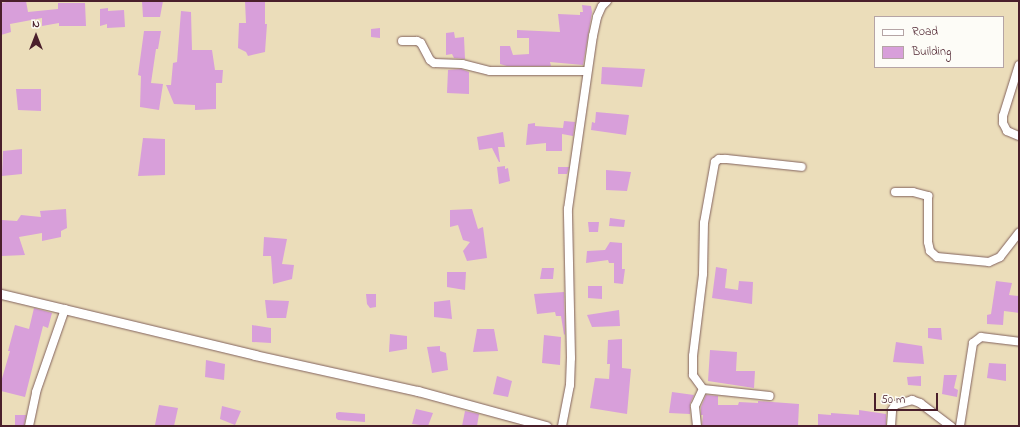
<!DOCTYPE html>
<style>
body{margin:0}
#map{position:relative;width:1020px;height:427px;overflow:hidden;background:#ebddba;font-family:"Indie Flower",sans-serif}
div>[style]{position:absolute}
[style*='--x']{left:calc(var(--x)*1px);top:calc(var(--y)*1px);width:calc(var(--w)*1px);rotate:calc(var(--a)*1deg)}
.building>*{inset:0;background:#d89fda}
.roads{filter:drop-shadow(0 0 1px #82625d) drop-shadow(0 0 1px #82625d)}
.minor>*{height:8px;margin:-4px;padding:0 4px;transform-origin:4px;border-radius:4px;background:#fff}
.tertiary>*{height:9px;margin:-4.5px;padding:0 4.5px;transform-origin:4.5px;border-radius:4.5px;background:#fff}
span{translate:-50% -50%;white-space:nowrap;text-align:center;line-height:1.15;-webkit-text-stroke:3.5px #fdfcf7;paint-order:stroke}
.frame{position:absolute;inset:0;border:2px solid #4a1f2b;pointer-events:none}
.legend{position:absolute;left:874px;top:16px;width:130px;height:52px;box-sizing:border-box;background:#fdfcf7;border:1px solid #b5a4a5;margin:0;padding:5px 7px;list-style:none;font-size:12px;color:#4a1f2b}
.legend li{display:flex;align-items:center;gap:8px;height:20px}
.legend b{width:20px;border:1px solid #b5a4a5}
.north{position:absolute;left:16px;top:16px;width:40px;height:40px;-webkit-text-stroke:3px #fdfcf7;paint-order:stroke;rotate:0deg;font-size:11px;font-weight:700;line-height:16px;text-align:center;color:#4a1f2b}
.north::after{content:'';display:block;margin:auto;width:14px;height:18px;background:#4a1f2b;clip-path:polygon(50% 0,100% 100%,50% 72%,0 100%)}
.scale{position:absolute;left:874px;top:393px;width:64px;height:18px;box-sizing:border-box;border:2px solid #4a1f2b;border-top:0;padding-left:5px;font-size:12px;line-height:14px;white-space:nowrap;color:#4a1f2b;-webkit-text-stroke:3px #fdfcf7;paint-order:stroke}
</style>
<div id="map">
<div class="building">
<i style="clip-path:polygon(12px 1px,26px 1px,28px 12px,58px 9px,58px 3px,85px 3px,86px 26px,59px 26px,59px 23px,42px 26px,42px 18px,10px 24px,11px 32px,1px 35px,1px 3px)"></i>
<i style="clip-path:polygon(142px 1px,163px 1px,160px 17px,143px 17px)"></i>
<i style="clip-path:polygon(245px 1px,265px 1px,265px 24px,267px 24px,265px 52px,248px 56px,246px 52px,238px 48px,239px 23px,246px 23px)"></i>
<i style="clip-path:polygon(582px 5px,591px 6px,592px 12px,583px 65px,550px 62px,551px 66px,507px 66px,500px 64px,500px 46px,510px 46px,513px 55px,529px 54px,529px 38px,517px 38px,517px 30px,560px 32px,558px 14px,580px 15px,580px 12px,583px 12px)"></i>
<i style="clip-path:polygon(108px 8px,108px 11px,124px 10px,125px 27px,107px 28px,107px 24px,100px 26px,100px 9px)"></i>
<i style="clip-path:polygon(181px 11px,191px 12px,192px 50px,212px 50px,215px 70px,223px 70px,222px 83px,216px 83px,216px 109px,195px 110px,195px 105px,174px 104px,166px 85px,171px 85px,173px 63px,177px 62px)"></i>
<i style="clip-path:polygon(380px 28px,380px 38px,371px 37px,371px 29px)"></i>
<i style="clip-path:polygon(144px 31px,161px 31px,158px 49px,156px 49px,151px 83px,163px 84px,159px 110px,140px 107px,141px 76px,138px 75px)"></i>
<i style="clip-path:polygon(454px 32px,455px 38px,464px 37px,465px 59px,454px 58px,452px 54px,446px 55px,446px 33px)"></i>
<i style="clip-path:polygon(602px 67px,645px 69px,642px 87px,601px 84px)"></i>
<i style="clip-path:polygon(461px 69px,469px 72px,469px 94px,447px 93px,448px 70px)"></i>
<i style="clip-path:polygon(16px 89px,41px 89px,41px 111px,18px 110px)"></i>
<i style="clip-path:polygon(596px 112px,629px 115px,626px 135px,591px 130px,592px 122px,595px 123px)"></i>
<i style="clip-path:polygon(564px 121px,575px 122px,573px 136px,562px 134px,562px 151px,546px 151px,546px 143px,526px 145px,528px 124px,535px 123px,535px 126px,563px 128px)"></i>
<i style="clip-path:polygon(503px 132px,505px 147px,498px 147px,500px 162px,499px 162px,492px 148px,479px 150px,477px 137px)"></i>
<i style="clip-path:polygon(143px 138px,165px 139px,165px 175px,138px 176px)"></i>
<i style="clip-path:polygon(22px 149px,22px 174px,2px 176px,3px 151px)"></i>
<i style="clip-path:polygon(505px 166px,505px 169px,508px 168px,510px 181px,499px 184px,497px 167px)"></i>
<i style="clip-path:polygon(558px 167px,569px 167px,567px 174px,558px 174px)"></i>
<i style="clip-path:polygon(606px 170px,631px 172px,627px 191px,606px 190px)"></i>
<i style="clip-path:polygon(66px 209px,67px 228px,61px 231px,61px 237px,42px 241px,42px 233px,19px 237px,25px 255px,2px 256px,2px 220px,17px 221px,21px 215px,41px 217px,40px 211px)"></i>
<i style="clip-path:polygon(472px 209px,478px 229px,483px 227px,487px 258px,467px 261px,463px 251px,470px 242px,463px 240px,458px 225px,450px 227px,450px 210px)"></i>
<i style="clip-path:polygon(610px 218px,625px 220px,624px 227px,609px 226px)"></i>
<i style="clip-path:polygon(588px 222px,599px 222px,598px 232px,589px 232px)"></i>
<i style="clip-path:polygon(264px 237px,287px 239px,282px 264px,294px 265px,292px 279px,273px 284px,271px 256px,263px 256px)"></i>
<i style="clip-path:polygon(610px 242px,622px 243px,622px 269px,625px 269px,623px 284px,614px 283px,614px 263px,609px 263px,608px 260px,586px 263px,587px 251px,605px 250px)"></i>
<i style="clip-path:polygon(716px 267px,727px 269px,725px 288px,738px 290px,739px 281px,753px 282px,752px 304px,712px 298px)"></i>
<i style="clip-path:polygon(542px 268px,554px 268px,553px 279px,540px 279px)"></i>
<i style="clip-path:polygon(447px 272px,466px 272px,465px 290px,447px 287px)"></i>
<i style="clip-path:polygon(996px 281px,1012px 283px,1009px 295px,1019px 296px,1019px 313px,1004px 311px,1003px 325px,987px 324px,987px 315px,991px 314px)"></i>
<i style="clip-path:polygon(588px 286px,602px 286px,602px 299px,588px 298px)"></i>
<i style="clip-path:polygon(564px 292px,565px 334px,564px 335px,561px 316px,556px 316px,555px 312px,537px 314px,534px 294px)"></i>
<i style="clip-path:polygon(366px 294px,376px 294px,376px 307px,370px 308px,367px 304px)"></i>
<i style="clip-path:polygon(265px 300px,289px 301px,286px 318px,267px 318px)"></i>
<i style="clip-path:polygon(450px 300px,452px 319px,434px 317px,434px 302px)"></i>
<i style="clip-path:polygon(34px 308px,52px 313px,48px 328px,43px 326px,25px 397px,1px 391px,1px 382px,10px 351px,8px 351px,15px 325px,29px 329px)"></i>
<i style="clip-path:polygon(619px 310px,620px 326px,592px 327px,587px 315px)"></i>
<i style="clip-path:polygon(252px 325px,271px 328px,271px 343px,252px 342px)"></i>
<i style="clip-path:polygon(928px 328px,941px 328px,942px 340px,928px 338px)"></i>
<i style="clip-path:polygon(477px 329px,494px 329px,498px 351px,473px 352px)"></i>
<i style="clip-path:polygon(390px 334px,407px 336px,407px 349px,389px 352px)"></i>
<i style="clip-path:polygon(544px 335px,561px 337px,560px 365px,542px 363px)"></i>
<i style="clip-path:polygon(622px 339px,622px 368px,631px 369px,627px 414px,590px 408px,595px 378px,609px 379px,610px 364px,607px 364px,608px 340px)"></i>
<i style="clip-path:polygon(896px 342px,922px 346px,924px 364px,893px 362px)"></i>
<i style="clip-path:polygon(440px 346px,440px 351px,446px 353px,448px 370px,432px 373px,427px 347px)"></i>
<i style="clip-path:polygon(710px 350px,737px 352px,736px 371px,755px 371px,754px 388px,708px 381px)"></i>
<i style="clip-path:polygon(206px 360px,225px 364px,224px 380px,205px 377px)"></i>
<i style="clip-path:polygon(989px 363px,1006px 364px,1006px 381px,987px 378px)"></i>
<i style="clip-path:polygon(944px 375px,957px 375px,954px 388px,958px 390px,957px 397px,942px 394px)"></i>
<i style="clip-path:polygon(497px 376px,512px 381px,508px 397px,493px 394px)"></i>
<i style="clip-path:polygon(921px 376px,921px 386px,908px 385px,907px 377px)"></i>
<i style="clip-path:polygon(672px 392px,694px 395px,690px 404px,690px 414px,669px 413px)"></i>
<i style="clip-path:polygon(706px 395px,718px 396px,718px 405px,738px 405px,739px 402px,758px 403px,758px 401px,799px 404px,798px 426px,702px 426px,703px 415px,701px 415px,701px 407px)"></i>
<i style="clip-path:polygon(159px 405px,178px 408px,174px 426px,155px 425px)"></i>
<i style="clip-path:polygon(222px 406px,241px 411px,235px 425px,220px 419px)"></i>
<i style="clip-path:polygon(416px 409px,433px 413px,428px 426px,412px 424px)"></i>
<i style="clip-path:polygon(859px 410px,886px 414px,886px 426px,818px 426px,818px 414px,831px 415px,831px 413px,859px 415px)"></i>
<i style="clip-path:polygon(465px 411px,479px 414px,477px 426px,462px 426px)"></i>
<i style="clip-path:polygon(339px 412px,365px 414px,365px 422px,338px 420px,336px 418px,336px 413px)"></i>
<i style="clip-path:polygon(15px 415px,26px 415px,24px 425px,15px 425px)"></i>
</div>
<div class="roads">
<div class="minor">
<i style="--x:402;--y:41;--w:15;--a:0"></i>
<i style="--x:417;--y:41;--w:4;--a:27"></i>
<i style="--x:421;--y:43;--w:19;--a:62"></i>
<i style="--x:430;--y:60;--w:5;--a:37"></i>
<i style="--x:434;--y:63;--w:28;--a:2"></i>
<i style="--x:462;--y:64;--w:29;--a:14"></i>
<i style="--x:490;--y:71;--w:97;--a:0"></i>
<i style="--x:1019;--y:65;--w:53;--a:107.4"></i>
<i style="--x:1003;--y:116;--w:7;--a:90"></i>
<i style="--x:1003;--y:123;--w:9;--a:63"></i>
<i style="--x:1007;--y:131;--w:13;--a:23"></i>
<i style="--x:895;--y:192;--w:18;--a:0"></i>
<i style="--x:913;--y:192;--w:16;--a:15"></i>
<i style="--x:928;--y:196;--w:46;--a:90"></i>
<i style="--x:928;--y:242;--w:9;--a:77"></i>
<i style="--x:930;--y:251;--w:9;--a:41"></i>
<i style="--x:937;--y:257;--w:52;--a:5.5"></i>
<i style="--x:989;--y:262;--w:12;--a:-24"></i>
<i style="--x:1000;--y:257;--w:31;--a:-52"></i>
<i style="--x:703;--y:389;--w:67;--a:6"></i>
<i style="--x:29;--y:426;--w:35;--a:-78"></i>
<i style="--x:36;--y:392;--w:88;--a:-70.7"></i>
<i style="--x:562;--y:426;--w:42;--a:-79"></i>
<i style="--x:570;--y:385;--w:27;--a:-88"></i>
<i style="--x:571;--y:358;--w:149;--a:-91.2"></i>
<i style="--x:568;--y:209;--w:175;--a:-81.8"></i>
<i style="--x:593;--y:36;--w:19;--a:-78"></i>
<i style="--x:597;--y:17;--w:12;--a:-66"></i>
<i style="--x:602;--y:6;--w:7;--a:-45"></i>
<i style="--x:697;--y:426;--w:20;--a:-96"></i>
<i style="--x:695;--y:406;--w:19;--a:-65"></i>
<i style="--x:703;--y:389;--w:17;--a:-126"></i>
<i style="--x:693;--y:375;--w:19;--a:-90"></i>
<i style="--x:693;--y:356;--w:83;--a:-83"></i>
<i style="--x:703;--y:274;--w:51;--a:-88.9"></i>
<i style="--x:704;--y:223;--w:62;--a:-79.8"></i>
<i style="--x:715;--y:162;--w:5;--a:-37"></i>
<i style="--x:719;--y:159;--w:7;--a:0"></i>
<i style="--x:726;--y:159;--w:76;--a:6"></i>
<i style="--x:891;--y:426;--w:16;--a:-86"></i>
<i style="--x:892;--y:410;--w:6;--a:-59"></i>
<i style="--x:895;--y:405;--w:18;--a:-16"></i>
<i style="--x:912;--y:400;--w:9;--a:21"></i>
<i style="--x:920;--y:403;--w:39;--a:37"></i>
<i style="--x:960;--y:426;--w:84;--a:-81.1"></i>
<i style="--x:973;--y:343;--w:10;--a:-37"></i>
<i style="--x:981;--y:337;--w:38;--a:7"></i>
</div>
<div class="tertiary">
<i style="--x:1;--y:294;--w:261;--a:13.5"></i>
<i style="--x:255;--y:355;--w:167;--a:12.5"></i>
<i style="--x:418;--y:391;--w:133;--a:15.3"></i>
</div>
</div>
<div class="frame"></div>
<ul class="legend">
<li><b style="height:5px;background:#fff"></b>Road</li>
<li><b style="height:11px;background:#d89fda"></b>Building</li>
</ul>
<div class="north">N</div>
<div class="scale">50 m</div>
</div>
